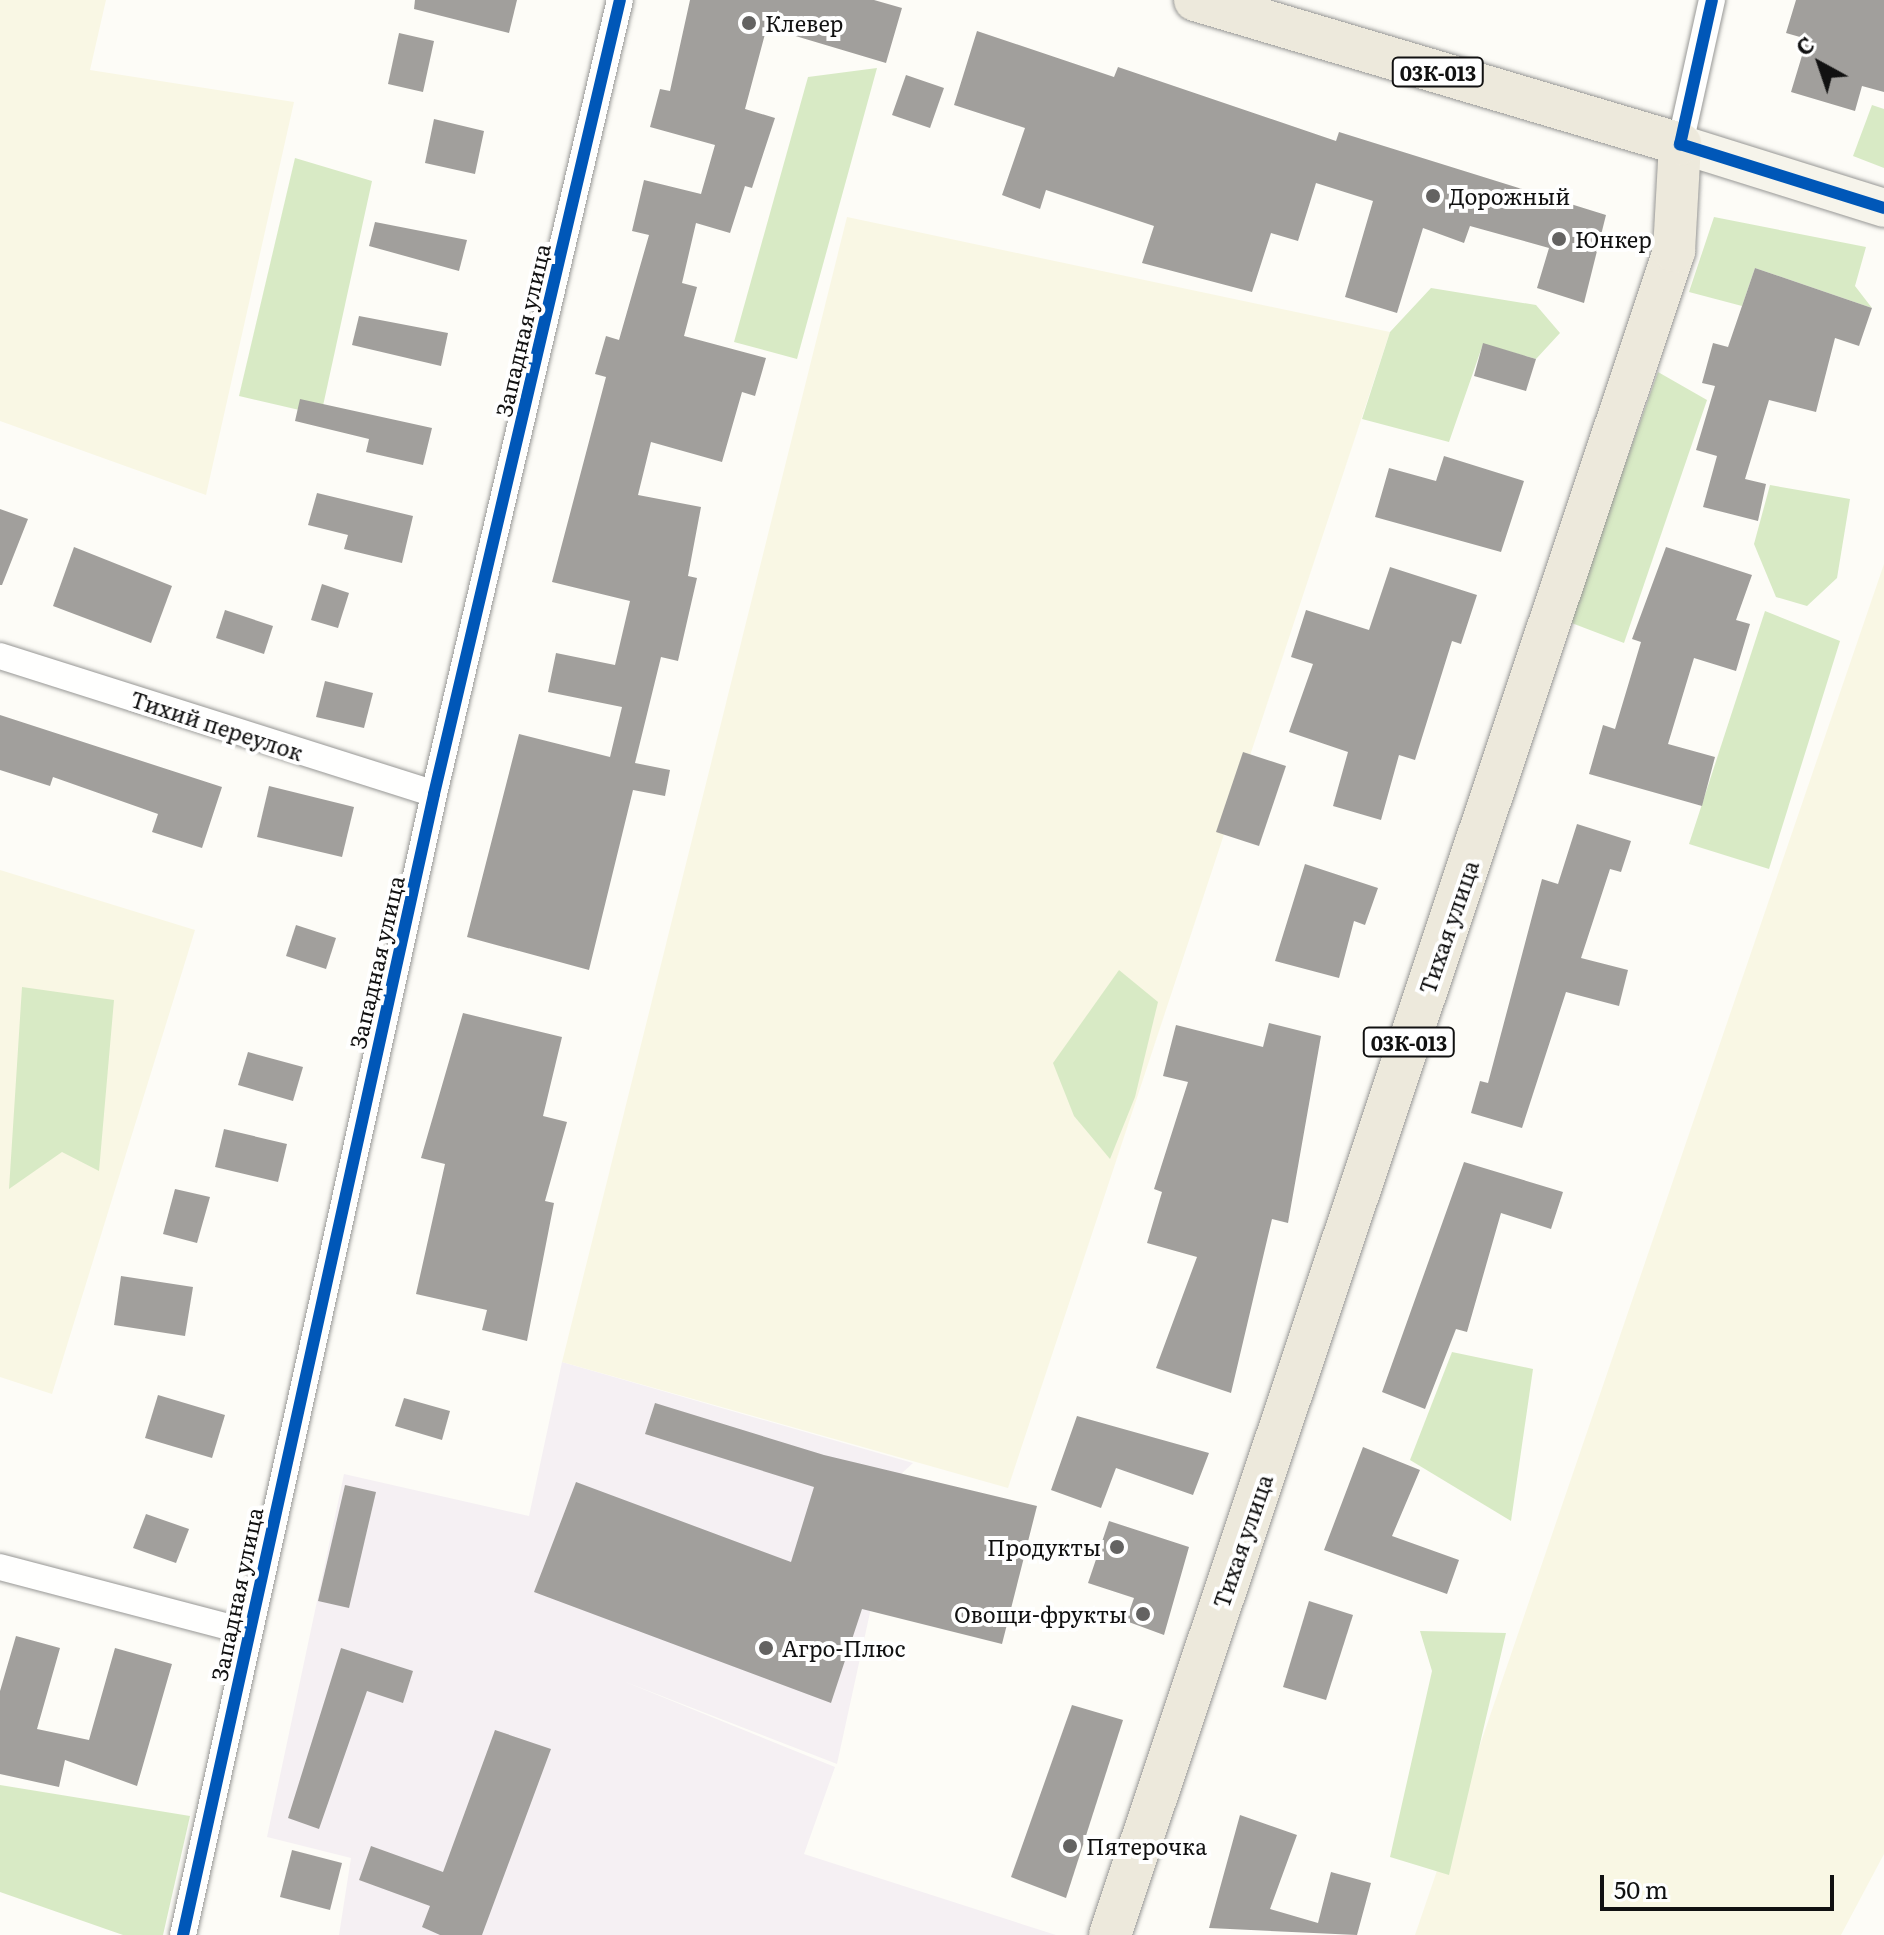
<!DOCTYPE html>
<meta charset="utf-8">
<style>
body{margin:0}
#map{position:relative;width:1884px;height:1935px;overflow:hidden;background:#fdfcf7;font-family:Literata,serif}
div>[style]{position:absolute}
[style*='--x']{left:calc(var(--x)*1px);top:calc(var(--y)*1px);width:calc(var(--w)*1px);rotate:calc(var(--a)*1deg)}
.industrial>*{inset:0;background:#f5f0f3}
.farmland>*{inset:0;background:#f9f7e4}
.forest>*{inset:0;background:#d8eac5}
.building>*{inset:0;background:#a19f9c}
.roads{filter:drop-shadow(0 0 2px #979795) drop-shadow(0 0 2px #979795)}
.street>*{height:26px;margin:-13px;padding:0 13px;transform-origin:13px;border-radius:13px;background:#fffffe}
.secondary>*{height:38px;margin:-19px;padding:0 19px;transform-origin:19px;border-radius:19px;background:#f6f4eb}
.primary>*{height:42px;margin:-21px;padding:0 21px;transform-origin:21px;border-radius:21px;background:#ede9dc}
.cycleway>*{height:12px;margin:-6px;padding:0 6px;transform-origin:6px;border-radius:6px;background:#0057b8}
.dots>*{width:22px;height:22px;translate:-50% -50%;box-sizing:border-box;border:4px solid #fff;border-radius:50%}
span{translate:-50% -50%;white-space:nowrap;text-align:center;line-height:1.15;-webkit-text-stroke:8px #fff;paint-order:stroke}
.shield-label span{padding:2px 6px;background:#fff;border:2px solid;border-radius:6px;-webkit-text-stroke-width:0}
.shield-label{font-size:20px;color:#111;font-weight:700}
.poi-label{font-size:22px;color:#111}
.left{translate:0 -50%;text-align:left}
.right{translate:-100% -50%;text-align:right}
.street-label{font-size:22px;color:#111}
.north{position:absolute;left:1780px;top:24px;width:80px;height:80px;-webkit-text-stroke:6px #fff;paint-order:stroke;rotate:320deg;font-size:22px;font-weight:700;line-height:32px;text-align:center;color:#111}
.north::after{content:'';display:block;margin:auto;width:28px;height:36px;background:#111;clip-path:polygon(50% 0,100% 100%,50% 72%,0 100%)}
.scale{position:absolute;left:1600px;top:1875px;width:234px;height:36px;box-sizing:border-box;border:4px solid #111;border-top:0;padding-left:10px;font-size:24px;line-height:28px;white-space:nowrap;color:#111;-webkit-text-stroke:6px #fff;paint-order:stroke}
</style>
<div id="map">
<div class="industrial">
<i style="clip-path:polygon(562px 1362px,913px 1463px,900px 1475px,837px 1764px,623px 1681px,835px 1767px,804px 1854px,1056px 1935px,339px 1935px,351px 1858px,267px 1837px,344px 1474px,529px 1516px)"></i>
</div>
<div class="farmland">
<i style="clip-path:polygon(0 0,106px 0,90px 70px,294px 102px,206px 495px,0 421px)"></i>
<i style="clip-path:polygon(847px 217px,1390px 332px,1008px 1488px,562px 1362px)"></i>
<i style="clip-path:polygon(1884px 564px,1884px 1854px,1841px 1935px,1415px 1935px)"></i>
<i style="clip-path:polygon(0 870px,195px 930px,52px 1394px,0 1377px)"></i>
</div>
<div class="forest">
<i style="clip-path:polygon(877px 68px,797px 359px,734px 342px,808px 77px)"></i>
<i style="clip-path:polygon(1872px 105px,1884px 109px,1884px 168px,1853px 156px)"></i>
<i style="clip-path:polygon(295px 158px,372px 181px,321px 415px,239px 396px)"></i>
<i style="clip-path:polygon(1714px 217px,1866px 247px,1855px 286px,1872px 308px,1755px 268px,1742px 306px,1689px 292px)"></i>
<i style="clip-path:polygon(1431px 288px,1536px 305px,1560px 333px,1536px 359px,1483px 344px,1449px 442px,1362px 419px,1390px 332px)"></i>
<i style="clip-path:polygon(1658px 372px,1707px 400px,1624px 643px,1569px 622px)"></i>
<i style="clip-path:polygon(1770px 485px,1850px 499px,1837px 578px,1807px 606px,1776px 597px,1754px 544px)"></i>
<i style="clip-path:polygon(1765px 611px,1840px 641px,1769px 869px,1689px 844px)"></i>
<i style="clip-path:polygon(1119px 970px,1158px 1002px,1135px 1097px,1110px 1159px,1074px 1116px,1053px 1063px)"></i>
<i style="clip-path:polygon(22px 987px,114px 1000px,99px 1171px,62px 1152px,9px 1189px)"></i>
<i style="clip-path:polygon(1452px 1352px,1533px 1369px,1511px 1521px,1410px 1460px)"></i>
<i style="clip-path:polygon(1420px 1631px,1506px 1633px,1449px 1875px,1390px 1857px,1432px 1671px)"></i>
<i style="clip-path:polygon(0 1785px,190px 1816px,163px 1935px,123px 1935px,0 1892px)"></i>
</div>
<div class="building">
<i style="clip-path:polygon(415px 0,517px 0,509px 33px,414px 9px)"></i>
<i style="clip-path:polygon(690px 0,874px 0,902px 8px,886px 63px,772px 29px,765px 34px,745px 109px,775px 118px,752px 188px,745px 186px,730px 233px,696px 223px,682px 283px,697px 287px,684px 336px,766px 358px,755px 396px,742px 392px,722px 462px,651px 442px,638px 495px,701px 507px,688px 576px,697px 578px,678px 661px,661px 657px,635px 763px,670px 770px,665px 796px,633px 790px,589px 970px,467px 937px,519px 734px,610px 757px,622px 707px,548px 692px,556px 653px,615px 665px,630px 601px,552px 582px,606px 377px,595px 374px,606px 336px,619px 340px,649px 235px,632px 231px,644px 180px,701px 194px,715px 145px,650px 127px,660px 89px,670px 91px)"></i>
<i style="clip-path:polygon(1796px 0,1884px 0,1884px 92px,1862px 86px,1855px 111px,1791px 92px,1807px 39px,1786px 33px)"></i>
<i style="clip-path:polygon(977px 31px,1114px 77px,1118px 67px,1336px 141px,1339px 132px,1606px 215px,1584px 303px,1537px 288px,1549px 248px,1470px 226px,1464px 243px,1423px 228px,1397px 313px,1345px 297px,1373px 201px,1316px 183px,1298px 241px,1271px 233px,1252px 292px,1142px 263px,1154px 226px,1046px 190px,1040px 209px,1002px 195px,1025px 128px,954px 105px)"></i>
<i style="clip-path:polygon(399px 33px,434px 41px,423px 92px,388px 84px)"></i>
<i style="clip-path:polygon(906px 75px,944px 88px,930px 128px,892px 115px)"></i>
<i style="clip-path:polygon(434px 119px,484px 131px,475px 174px,425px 163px)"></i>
<i style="clip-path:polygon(375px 222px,467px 240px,459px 271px,369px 246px)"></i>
<i style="clip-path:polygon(1755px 268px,1872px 308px,1859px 346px,1835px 338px,1816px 412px,1769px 400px,1745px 479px,1766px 484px,1758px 521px,1703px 507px,1717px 456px,1696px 450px,1715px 386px,1702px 383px,1713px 343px,1728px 347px)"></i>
<i style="clip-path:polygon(359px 316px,448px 333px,441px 366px,352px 345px)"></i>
<i style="clip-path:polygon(1483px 343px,1536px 359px,1526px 391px,1474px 376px)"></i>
<i style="clip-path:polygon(300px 399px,432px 428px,423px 465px,366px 452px,369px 439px,295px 421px)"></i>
<i style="clip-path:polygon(1444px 456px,1524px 481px,1501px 552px,1375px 517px,1389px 468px,1436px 481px)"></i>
<i style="clip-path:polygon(317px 493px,413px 516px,402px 563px,344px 549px,348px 535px,308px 525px)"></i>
<i style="clip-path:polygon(0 509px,28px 519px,2px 585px,0 585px)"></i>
<i style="clip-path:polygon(74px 547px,172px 586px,151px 643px,53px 606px)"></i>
<i style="clip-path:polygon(1666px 547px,1752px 575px,1736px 620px,1750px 624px,1736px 671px,1694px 658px,1668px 744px,1715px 757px,1702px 806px,1589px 774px,1603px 725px,1615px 729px,1641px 642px,1632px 639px)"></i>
<i style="clip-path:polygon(1390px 567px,1477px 595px,1461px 644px,1452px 641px,1415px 760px,1399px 755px,1381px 820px,1333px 806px,1348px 752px,1289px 732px,1313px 664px,1291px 657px,1306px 610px,1369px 630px)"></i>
<i style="clip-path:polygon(322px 584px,349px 593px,338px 628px,311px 620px)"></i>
<i style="clip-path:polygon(225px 610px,273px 626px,264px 654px,216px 638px)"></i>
<i style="clip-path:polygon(325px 681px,373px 693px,364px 728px,316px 717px)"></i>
<i style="clip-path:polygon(0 715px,222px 787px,202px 848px,152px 832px,158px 814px,53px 777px,50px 786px,0 770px)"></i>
<i style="clip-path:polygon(1243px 752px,1286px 766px,1259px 846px,1216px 832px)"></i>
<i style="clip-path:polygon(269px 786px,354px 807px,342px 857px,257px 837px)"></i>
<i style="clip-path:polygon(1577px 824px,1631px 841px,1621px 872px,1610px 869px,1581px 958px,1628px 970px,1619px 1006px,1566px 992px,1522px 1128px,1471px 1113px,1480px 1081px,1488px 1083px,1542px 879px,1558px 884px)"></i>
<i style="clip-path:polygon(1305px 864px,1378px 888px,1365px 925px,1354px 921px,1339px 978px,1275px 961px)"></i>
<i style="clip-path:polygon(296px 925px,336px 938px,326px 969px,286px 956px)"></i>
<i style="clip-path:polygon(463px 1013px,562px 1037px,543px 1116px,567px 1122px,545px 1201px,554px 1203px,527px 1341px,482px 1330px,487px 1310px,416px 1294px,445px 1164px,421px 1158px)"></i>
<i style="clip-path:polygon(1269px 1023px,1321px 1036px,1288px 1223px,1272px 1219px,1231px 1393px,1156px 1368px,1197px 1257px,1147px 1243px,1162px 1192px,1154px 1189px,1188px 1082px,1163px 1076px,1176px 1025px,1263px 1047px)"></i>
<i style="clip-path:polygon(248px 1052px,303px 1067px,293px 1101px,238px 1085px)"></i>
<i style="clip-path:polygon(224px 1129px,287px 1144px,278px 1182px,215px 1167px)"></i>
<i style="clip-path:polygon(1464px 1162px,1563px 1192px,1551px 1229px,1501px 1213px,1467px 1332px,1456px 1329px,1425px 1409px,1382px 1392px)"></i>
<i style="clip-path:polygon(175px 1189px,210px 1197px,197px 1243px,163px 1234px)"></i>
<i style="clip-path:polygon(121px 1276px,193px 1287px,185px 1336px,114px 1325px)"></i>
<i style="clip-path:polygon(158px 1395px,225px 1415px,212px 1458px,145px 1438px)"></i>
<i style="clip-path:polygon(404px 1398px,450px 1411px,442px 1440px,395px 1426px)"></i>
<i style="clip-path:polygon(655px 1403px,824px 1455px,1037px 1506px,1002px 1644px,862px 1609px,831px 1703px,534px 1592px,576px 1482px,791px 1562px,814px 1487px,645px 1434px)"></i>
<i style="clip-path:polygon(1077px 1416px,1209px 1453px,1193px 1495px,1116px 1468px,1101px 1508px,1051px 1490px)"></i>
<i style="clip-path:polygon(1363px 1447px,1420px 1470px,1392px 1536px,1459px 1560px,1447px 1594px,1324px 1550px)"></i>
<i style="clip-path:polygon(345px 1485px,376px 1492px,349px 1608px,318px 1601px)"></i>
<i style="clip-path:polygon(146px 1514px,189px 1529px,176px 1563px,133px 1548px)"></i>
<i style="clip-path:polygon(1109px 1521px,1189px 1547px,1164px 1635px,1126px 1621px,1134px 1598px,1088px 1583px)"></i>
<i style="clip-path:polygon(1309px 1601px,1353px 1615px,1326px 1700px,1283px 1687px)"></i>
<i style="clip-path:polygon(16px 1636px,60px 1648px,37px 1729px,89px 1740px,115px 1648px,172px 1664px,137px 1786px,65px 1760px,59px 1787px,0 1774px,0 1691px)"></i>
<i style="clip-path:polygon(341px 1648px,413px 1671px,403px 1703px,367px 1691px,319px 1829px,288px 1818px)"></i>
<i style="clip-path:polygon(1072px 1705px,1123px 1720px,1066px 1898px,1011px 1877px)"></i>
<i style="clip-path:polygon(495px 1730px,551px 1749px,482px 1935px,440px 1935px,422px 1927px,430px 1906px,359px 1880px,371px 1846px,443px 1872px)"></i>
<i style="clip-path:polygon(1240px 1815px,1297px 1835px,1270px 1909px,1318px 1923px,1331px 1872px,1371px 1883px,1357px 1935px,1209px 1928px)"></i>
<i style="clip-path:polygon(292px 1850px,342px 1863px,330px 1910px,280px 1897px)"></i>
</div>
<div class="roads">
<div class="street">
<i style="--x:1680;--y:144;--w:148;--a:-77.5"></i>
<i style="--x:0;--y:656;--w:455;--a:17.6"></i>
<i style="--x:0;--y:1567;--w:255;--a:14.7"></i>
<i style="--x:183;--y:1935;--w:1168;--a:-77.59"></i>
<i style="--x:434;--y:794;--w:815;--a:-76.82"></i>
</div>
<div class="secondary">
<i style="--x:1680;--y:144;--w:214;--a:17.4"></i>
</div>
<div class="primary">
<i style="--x:1110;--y:1935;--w:1776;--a:-71.48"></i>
<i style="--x:1674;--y:251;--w:107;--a:-86.8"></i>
<i style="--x:1680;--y:144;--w:506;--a:-163.46"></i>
</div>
</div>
<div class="cycleway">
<i style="--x:1712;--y:0;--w:148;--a:102.5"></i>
<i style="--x:1680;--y:144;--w:214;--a:17.4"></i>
<i style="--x:183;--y:1935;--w:1168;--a:-77.59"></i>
<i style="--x:434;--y:794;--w:815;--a:-76.82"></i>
</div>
<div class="dots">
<i style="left:749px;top:23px;background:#646362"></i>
<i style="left:1433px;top:196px;background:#646362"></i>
<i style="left:1559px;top:239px;background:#646362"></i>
<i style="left:1117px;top:1547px;background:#646362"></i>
<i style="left:1143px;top:1614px;background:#646362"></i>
<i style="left:766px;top:1648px;background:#646362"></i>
<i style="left:1070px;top:1846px;background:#646362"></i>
</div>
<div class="shield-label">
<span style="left:1438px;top:72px">03К-013</span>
<span style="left:1409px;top:1042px">03К-013</span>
</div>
<div class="poi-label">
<span class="left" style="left:765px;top:23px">Клевер</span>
<span class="left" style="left:1449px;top:196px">Дорожный</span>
<span class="left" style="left:1575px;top:239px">Юнкер</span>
<span class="right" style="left:1101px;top:1547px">Продукты</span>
<span class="right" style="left:1127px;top:1614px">Овощи-фрукты</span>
<span class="left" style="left:782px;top:1648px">Агро-Плюс</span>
<span class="left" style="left:1086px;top:1846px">Пятерочка</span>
</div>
<div class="street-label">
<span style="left:522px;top:330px;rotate:-77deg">Западная улица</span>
<span style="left:217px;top:725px;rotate:18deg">Тихий переулок</span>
<span style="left:1448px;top:927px;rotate:-71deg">Тихая улица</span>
<span style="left:376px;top:962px;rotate:-77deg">Западная улица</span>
<span style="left:1242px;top:1541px;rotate:-71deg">Тихая улица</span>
<span style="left:236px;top:1594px;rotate:-78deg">Западная улица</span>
</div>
<div class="north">С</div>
<div class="scale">50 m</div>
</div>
